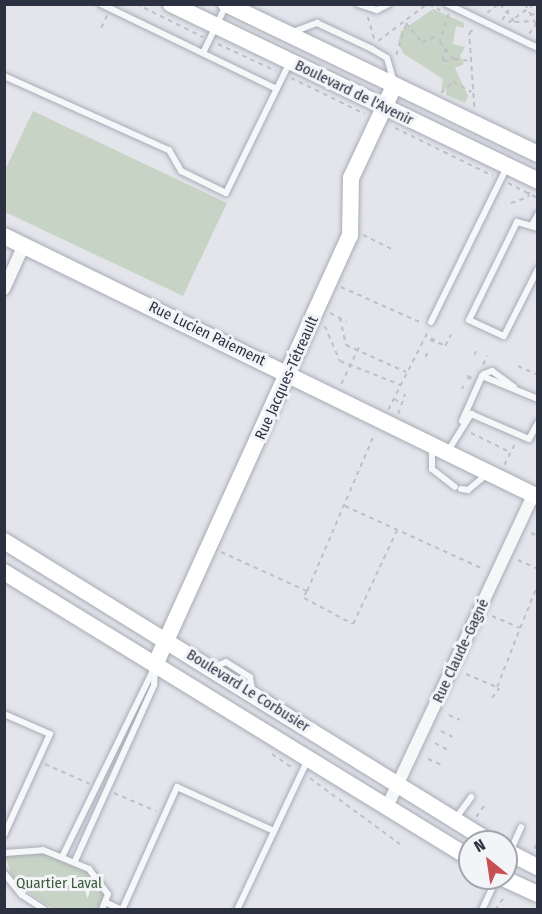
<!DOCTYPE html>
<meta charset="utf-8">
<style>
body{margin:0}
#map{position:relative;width:542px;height:914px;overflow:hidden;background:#e3e5eb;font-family:"Fira Sans Condensed",sans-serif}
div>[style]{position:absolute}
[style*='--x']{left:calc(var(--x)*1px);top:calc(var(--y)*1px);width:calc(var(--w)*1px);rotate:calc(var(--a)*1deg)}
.green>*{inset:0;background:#c7d4c5}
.path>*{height:1.5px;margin-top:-0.75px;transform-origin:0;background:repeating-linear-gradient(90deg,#bdc0c6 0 4.5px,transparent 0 9px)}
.roads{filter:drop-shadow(0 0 2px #a8abb5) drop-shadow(0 0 2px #a8abb5)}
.lane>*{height:6px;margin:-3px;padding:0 3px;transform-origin:3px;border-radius:3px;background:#f6f7f9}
.street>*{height:12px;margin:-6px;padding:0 6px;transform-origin:6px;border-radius:6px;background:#f6f7f9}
.secondary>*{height:16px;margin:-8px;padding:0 8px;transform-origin:8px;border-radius:8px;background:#fff}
span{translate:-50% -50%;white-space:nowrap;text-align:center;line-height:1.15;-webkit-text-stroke:6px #f3f4f8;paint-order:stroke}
.street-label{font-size:15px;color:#2c3142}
.park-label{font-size:15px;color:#3c5d3a}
.frame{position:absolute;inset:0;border:6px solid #2c3142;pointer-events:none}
.north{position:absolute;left:458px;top:830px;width:60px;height:60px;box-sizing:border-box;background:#f3f4f8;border:2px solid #a3a6af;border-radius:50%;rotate:330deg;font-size:16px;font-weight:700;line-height:24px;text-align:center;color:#2c3142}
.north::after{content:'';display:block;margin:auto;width:21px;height:27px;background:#c85053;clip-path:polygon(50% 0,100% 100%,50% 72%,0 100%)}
</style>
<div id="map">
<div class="green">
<i style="clip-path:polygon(433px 9px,464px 23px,464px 28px,456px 26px,453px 44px,465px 47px,460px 56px,464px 64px,455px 68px,468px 96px,465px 103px,446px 95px,446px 88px,441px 92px,443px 79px,404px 54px,398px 44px,401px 31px)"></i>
<i style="clip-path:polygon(33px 111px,227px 203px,183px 296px,5px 212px,5px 170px)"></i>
<i style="clip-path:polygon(46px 851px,95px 876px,106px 894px,98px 909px,54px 909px,15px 883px,5px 856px)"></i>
</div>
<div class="path">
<i style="--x:136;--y:4;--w:75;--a:26.2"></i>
<i style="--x:429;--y:4;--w:13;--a:29"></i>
<i style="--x:500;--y:4;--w:23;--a:50"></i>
<i style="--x:515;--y:22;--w:18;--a:-3"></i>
<i style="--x:525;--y:4;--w:26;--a:61"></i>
<i style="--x:487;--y:13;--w:14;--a:-39"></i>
<i style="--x:449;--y:14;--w:29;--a:108"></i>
<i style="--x:440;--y:42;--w:22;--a:51"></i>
<i style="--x:454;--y:59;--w:16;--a:7"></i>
<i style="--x:530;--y:15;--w:8;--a:-14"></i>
<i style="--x:368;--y:17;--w:26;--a:74"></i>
<i style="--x:502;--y:20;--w:12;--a:-55"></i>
<i style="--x:406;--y:23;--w:25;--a:50"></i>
<i style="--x:422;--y:42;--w:18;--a:-22"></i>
<i style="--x:508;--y:23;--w:32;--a:-36"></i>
<i style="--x:101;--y:28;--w:14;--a:-65"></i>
<i style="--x:529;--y:34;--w:16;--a:-55"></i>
<i style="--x:378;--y:41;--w:61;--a:-37.1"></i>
<i style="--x:218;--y:44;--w:64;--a:25"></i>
<i style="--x:446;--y:48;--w:13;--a:103"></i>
<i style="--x:443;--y:61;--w:11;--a:-10"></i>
<i style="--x:396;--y:55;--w:33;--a:-72"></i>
<i style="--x:291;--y:78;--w:82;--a:25.9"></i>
<i style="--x:441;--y:93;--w:16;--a:-43"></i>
<i style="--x:453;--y:82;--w:21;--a:28"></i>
<i style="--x:474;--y:107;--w:74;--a:-93.9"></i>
<i style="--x:469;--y:33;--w:8;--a:-40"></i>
<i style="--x:395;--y:128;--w:109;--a:26.1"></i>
<i style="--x:508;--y:183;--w:34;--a:27"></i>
<i style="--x:511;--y:203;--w:18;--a:-19"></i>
<i style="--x:528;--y:197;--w:6;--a:-81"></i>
<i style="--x:363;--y:235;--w:34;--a:26"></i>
<i style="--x:341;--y:287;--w:89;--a:24"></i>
<i style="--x:330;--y:313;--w:19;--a:28"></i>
<i style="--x:340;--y:318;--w:28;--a:77"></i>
<i style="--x:346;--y:345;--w:66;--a:24.2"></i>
<i style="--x:325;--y:326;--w:38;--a:67"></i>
<i style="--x:340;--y:361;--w:66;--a:21.5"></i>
<i style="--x:431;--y:338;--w:16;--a:30"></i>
<i style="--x:445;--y:346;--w:13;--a:-63"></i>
<i style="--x:430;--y:340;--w:12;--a:20"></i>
<i style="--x:474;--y:355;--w:4;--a:-63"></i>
<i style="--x:425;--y:357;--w:6;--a:-59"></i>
<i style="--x:483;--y:365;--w:10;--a:-66"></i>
<i style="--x:518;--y:366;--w:22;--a:24"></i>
<i style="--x:467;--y:379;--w:4;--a:-63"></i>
<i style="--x:469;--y:380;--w:4;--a:-63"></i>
<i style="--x:341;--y:384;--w:41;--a:-64.1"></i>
<i style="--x:462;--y:389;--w:3;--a:-72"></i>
<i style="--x:394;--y:399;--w:9;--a:27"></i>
<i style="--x:388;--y:410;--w:89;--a:-63.1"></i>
<i style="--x:398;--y:414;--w:21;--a:-71"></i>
<i style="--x:471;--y:433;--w:43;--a:26"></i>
<i style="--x:504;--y:465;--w:25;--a:-63"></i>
<i style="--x:345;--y:506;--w:149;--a:24.5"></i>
<i style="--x:531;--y:533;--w:8;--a:23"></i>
<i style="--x:221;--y:552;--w:94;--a:24.4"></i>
<i style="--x:307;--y:591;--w:170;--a:-66.8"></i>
<i style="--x:518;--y:560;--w:22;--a:24"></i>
<i style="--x:307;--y:591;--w:8;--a:113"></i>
<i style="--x:304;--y:598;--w:55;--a:28"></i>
<i style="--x:353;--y:624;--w:104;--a:-64.9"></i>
<i style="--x:492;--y:616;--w:30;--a:23"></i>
<i style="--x:520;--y:628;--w:48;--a:-67.8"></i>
<i style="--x:466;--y:674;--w:34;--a:23"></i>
<i style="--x:497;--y:687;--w:63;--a:-68.7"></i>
<i style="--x:492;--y:698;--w:12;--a:-55"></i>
<i style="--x:449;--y:715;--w:12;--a:24"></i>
<i style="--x:441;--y:731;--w:13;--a:27"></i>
<i style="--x:435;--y:743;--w:15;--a:28"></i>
<i style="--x:272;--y:754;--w:25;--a:34"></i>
<i style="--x:428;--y:759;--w:15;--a:23"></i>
<i style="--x:45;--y:764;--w:49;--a:24"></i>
<i style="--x:310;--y:778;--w:112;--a:36.3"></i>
<i style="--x:114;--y:793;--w:46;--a:23.2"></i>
<i style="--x:476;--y:817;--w:14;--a:-54"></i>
<i style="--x:534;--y:849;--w:9;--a:-63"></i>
<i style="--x:479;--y:878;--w:8;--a:30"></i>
<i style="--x:495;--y:910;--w:16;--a:-55"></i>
</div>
<div class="roads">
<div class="lane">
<i style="--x:101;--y:4;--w:195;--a:25.8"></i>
<i style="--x:358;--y:4;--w:20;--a:18"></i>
<i style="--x:377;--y:10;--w:13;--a:-27"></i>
<i style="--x:447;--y:4;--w:101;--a:25.8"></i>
<i style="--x:293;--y:32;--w:26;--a:-21"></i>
<i style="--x:317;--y:23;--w:61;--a:25.3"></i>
<i style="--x:372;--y:49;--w:17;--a:31"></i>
<i style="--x:387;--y:58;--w:25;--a:74"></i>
<i style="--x:203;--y:53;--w:53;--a:-64.4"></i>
<i style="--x:4;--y:76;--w:181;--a:24.2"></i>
<i style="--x:169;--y:150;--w:24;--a:60"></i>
<i style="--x:181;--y:171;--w:50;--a:26.1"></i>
<i style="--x:226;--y:193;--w:146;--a:-64"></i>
<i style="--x:532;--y:225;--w:13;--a:-61"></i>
<i style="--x:538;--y:228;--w:22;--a:-164"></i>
<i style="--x:517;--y:222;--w:109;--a:116.1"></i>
<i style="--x:469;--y:320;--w:38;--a:25"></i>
<i style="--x:504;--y:336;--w:75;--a:-63.1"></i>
<i style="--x:431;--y:322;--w:173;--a:-63.9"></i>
<i style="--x:484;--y:374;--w:9;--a:-21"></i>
<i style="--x:492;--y:371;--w:27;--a:36"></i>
<i style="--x:462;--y:421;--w:49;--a:-66"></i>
<i style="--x:482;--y:376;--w:61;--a:22.3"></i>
<i style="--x:432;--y:449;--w:20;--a:90"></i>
<i style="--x:432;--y:469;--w:29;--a:38"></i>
<i style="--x:448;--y:451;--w:44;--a:-58.1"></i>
<i style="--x:471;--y:414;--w:63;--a:23.3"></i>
<i style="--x:529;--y:439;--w:18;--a:-61"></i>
<i style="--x:461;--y:489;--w:7;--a:8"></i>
<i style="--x:468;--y:490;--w:25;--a:-40"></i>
<i style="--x:213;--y:667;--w:14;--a:-21"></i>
<i style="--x:226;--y:662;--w:28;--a:32"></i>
<i style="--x:250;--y:677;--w:13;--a:81"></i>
<i style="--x:4;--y:714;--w:50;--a:23.5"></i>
<i style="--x:50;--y:734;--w:111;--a:114.5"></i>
<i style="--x:456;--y:818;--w:26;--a:-54"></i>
<i style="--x:4;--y:853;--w:39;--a:-4"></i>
<i style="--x:43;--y:850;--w:50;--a:22.4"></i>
<i style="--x:89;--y:869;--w:31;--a:53"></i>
<i style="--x:108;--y:894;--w:17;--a:111"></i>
<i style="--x:63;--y:855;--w:210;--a:-64"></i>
<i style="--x:75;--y:861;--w:193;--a:-65.8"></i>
<i style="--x:154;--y:685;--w:16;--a:-86"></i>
<i style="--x:506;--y:861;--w:37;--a:-66"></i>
<i style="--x:4;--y:873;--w:28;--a:51"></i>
<i style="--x:22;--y:895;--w:27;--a:33"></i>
<i style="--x:107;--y:903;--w:17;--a:25"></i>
<i style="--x:122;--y:910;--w:135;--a:-65.9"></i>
<i style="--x:177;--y:787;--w:104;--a:24.4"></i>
<i style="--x:237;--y:910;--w:165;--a:-64.8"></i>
<i style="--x:482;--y:910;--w:35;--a:-65"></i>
</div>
<div class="street">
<i style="--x:4;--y:289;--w:48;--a:-65.6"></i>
<i style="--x:387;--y:807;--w:344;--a:-64.9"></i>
</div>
<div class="secondary">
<i style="--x:171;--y:4;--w:407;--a:25.7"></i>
<i style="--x:226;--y:4;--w:346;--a:25.7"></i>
<i style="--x:4;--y:236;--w:594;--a:26.05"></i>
<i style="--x:4;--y:541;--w:572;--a:31.77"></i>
<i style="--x:4;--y:572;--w:547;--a:31.54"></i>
<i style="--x:155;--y:665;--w:471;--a:-65.6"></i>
<i style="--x:350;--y:236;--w:58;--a:-89"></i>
<i style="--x:351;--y:178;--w:102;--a:-64.9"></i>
<i style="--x:506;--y:851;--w:36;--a:27"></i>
<i style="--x:503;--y:878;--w:38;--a:25"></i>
</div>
</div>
<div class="street-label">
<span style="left:354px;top:93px;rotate:26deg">Boulevard de l'Avenir</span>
<span style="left:207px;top:334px;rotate:26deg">Rue Lucien Paiement</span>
<span style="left:287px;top:378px;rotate:-66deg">Rue Jacques-Tétreault</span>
<span style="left:461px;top:651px;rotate:-65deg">Rue Claude-Gagné</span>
<span style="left:248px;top:691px;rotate:32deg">Boulevard Le Corbusier</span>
</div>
<div class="park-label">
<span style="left:59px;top:884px">Quartier Laval</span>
</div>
<div class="frame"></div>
<div class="north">N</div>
</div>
